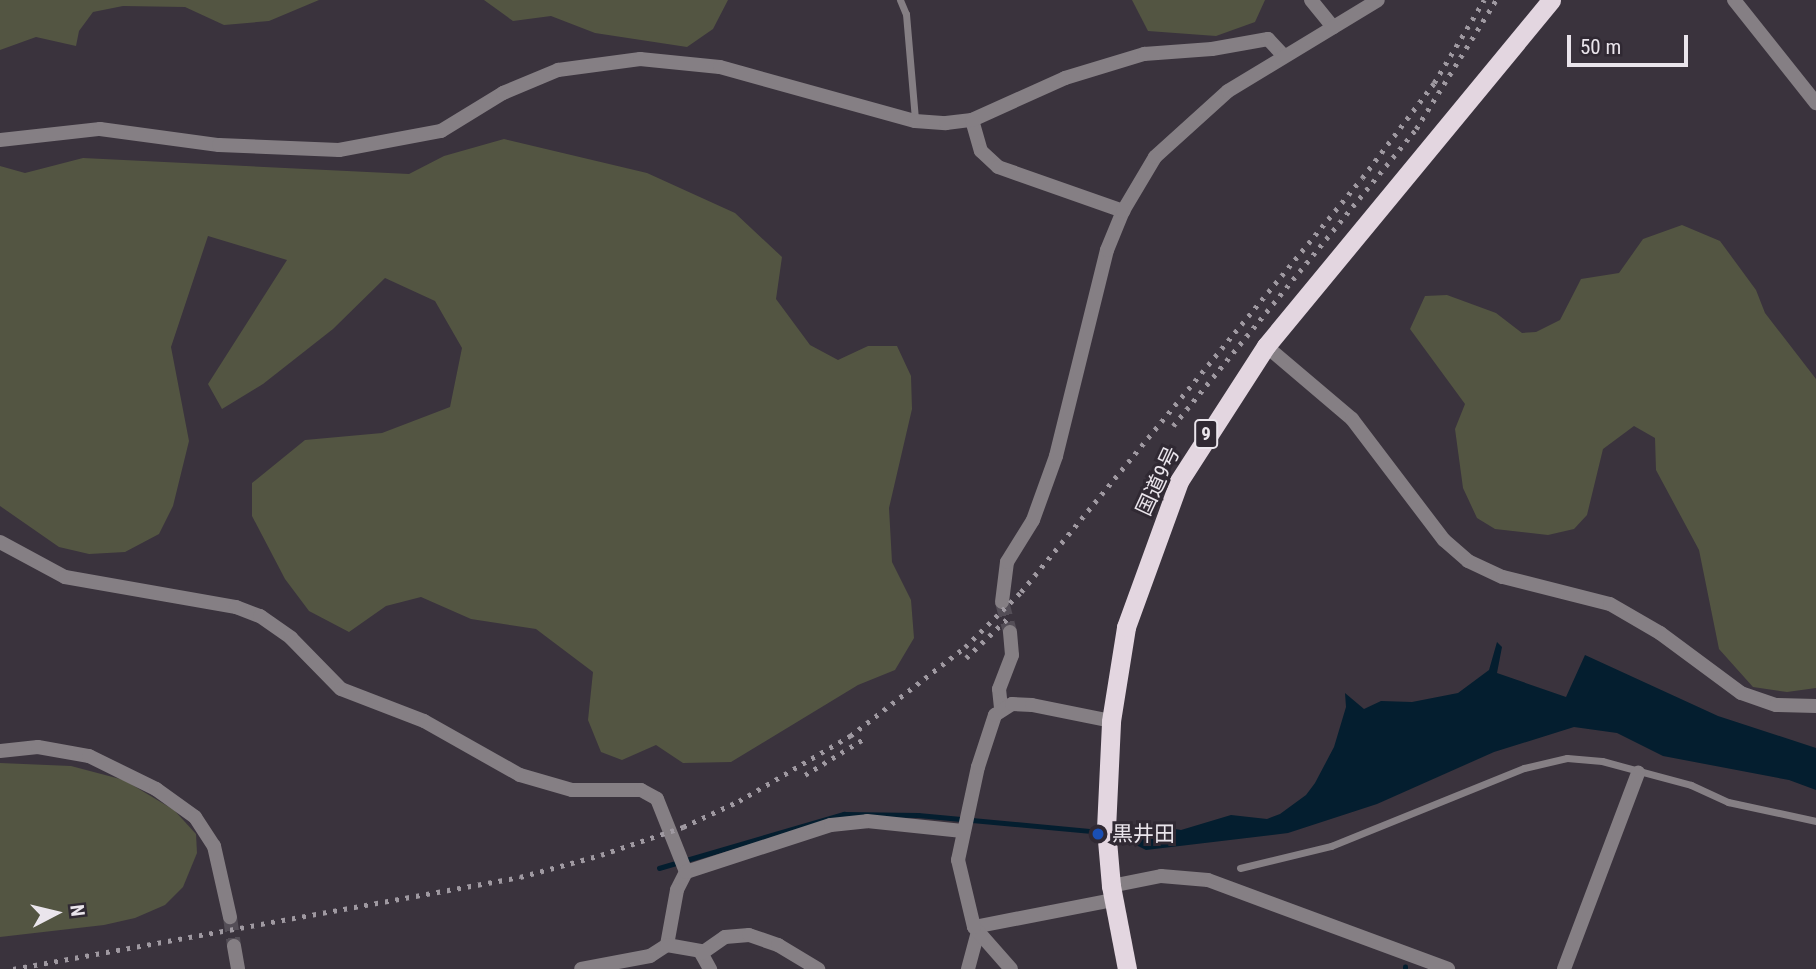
<!DOCTYPE html>
<meta charset="utf-8">
<style>
body{margin:0}
#map{position:relative;width:1816px;height:969px;overflow:hidden;background:#3a333d;font-family:"Roboto Condensed","Noto Sans JP",sans-serif}
div>[style]{position:absolute}
[style*='--x']{left:calc(var(--x)*1px);top:calc(var(--y)*1px);width:calc(var(--w)*1px);rotate:calc(var(--a)*1deg)}
.green>*{inset:0;background:#535542}
.water>*{inset:0;background:#041e2f}
.stream>*{height:4.5px;margin:-2.25px;padding:0 2.25px;transform-origin:2.25px;border-radius:2.25px;background:#041e2f}
.minor-tunnel>*{height:14px;margin-top:-7px;transform-origin:0;background:repeating-linear-gradient(90deg,#544e57 0 14px,transparent 0 21px)}
.service>*{height:7px;margin:-3.5px;padding:0 3.5px;transform-origin:3.5px;border-radius:3.5px;background:#857f84}
.minor>*{height:14px;margin:-7px;padding:0 7px;transform-origin:7px;border-radius:7px;background:#857f84}
.tertiary>*{height:14px;margin:-7px;padding:0 7px;transform-origin:7px;border-radius:7px;background:#857f84}
.trunk>*{height:19px;margin:-9.5px;padding:0 9.5px;transform-origin:9.5px;border-radius:9.5px;background:#e3d6e0}
.rail>*{height:4.5px;margin-top:-2.25px;transform-origin:0;background:repeating-linear-gradient(90deg,#9f99a1 0 3.5px,transparent 0 10.5px)}
.dots>*{width:19px;height:19px;translate:-50% -50%;box-sizing:border-box;border:4px solid #302933;border-radius:50%}
span{translate:-50% -50%;white-space:nowrap;text-align:center;line-height:1.15;-webkit-text-stroke:6px #302933;paint-order:stroke}
.shield-label span{padding:2px 5px;background:#302933;border:2px solid;border-radius:5px;-webkit-text-stroke-width:0}
.shield-label{font-size:19px;color:#eae5ec;font-weight:700}
.street-label{font-size:21px;color:#eae5ec}
.poi-label{font-size:21px;color:#eae5ec}
.left{translate:0 -50%;text-align:left}
.north{position:absolute;left:21px;top:878px;width:70px;height:70px;-webkit-text-stroke:5px #302933;paint-order:stroke;rotate:83deg;font-size:19px;font-weight:700;line-height:28px;text-align:center;color:#eae5ec}
.north::after{content:'';display:block;margin:auto;width:24px;height:32px;background:#eae5ec;clip-path:polygon(50% 0,100% 100%,50% 72%,0 100%)}
.scale{position:absolute;left:1567px;top:35px;width:121px;height:32px;box-sizing:border-box;border:4px solid #eae5ec;border-top:0;padding-left:9px;font-size:21px;line-height:24px;white-space:nowrap;color:#eae5ec;-webkit-text-stroke:5px #302933;paint-order:stroke}
</style>
<div id="map">
<div class="green">
<i style="clip-path:polygon(0 0,319px 0,269px 21px,224px 25px,185px 7px,123px 6px,93px 12px,79px 31px,76px 46px,36px 37px,0 50px)"></i>
<i style="clip-path:polygon(484px 0,728px 0,713px 29px,687px 47px,595px 33px,551px 16px,513px 21px)"></i>
<i style="clip-path:polygon(1132px 0,1265px 0,1255px 22px,1216px 36px,1148px 31px)"></i>
<i style="clip-path:polygon(504px 139px,647px 173px,735px 213px,782px 257px,776px 299px,810px 345px,838px 360px,868px 346px,897px 346px,911px 376px,912px 409px,889px 508px,892px 562px,911px 600px,914px 638px,895px 670px,858px 685px,731px 762px,683px 763px,656px 745px,622px 760px,601px 752px,588px 720px,593px 672px,536px 629px,471px 619px,421px 597px,386px 606px,349px 632px,309px 611px,285px 579px,252px 516px,252px 483px,305px 440px,382px 433px,450px 407px,462px 348px,435px 301px,385px 278px,333px 329px,263px 384px,222px 409px,208px 384px,287px 260px,208px 236px,171px 347px,189px 441px,173px 506px,159px 534px,125px 552px,89px 554px,59px 547px,0 506px,0 166px,25px 173px,83px 158px,409px 174px,444px 156px)"></i>
<i style="clip-path:polygon(1682px 225px,1720px 241px,1756px 290px,1765px 313px,1816px 379px,1816px 688px,1787px 692px,1753px 687px,1719px 649px,1699px 550px,1656px 470px,1655px 438px,1634px 426px,1603px 449px,1587px 515px,1574px 529px,1548px 535px,1495px 529px,1477px 518px,1463px 488px,1455px 429px,1465px 404px,1410px 329px,1425px 296px,1447px 295px,1496px 313px,1522px 333px,1536px 332px,1560px 320px,1581px 279px,1619px 273px,1643px 239px)"></i>
<i style="clip-path:polygon(0 763px,71px 766px,124px 780px,174px 810px,196px 834px,197px 853px,183px 887px,165px 905px,135px 918px,104px 925px,0 937px)"></i>
</div>
<div class="water">
<i style="clip-path:polygon(1497px 642px,1502px 647px,1497px 673px,1566px 697px,1585px 655px,1718px 716px,1816px 748px,1816px 790px,1789px 780px,1663px 756px,1617px 733px,1574px 727px,1494px 752px,1377px 804px,1288px 833px,1146px 850px,1124px 839px,1124px 832px,1157px 826px,1181px 830px,1231px 815px,1267px 819px,1280px 814px,1306px 795px,1315px 783px,1334px 747px,1346px 707px,1345px 693px,1364px 709px,1381px 701px,1412px 702px,1458px 693px,1489px 670px)"></i>
</div>
<div class="stream">
<i style="--x:1110;--y:833;--w:19;--a:6"></i>
<i style="--x:659;--y:868;--w:193;--a:-16.3"></i>
<i style="--x:844;--y:814;--w:74;--a:0.8"></i>
<i style="--x:918;--y:815;--w:185;--a:5.3"></i>
<i style="--x:1405;--y:969;--w:2;--a:-90"></i>
</div>
<div class="minor-tunnel">
<i style="--x:1002;--y:602;--w:31;--a:75"></i>
<i style="--x:230;--y:917;--w:29;--a:82"></i>
</div>
<div class="service">
<i style="--x:900;--y:0;--w:15;--a:67"></i>
<i style="--x:906;--y:14;--w:106;--a:85.1"></i>
<i style="--x:1240;--y:868;--w:94;--a:-13.6"></i>
<i style="--x:1331;--y:846;--w:208;--a:-22"></i>
<i style="--x:1524;--y:768;--w:44;--a:-13.1"></i>
<i style="--x:1567;--y:758;--w:35;--a:5"></i>
<i style="--x:1602;--y:761;--w:92;--a:15.1"></i>
<i style="--x:1691;--y:785;--w:41;--a:24.7"></i>
<i style="--x:1728;--y:802;--w:90;--a:12.2"></i>
</div>
<div class="minor">
<i style="--x:1311;--y:0;--w:35;--a:51"></i>
<i style="--x:1734;--y:0;--w:132;--a:51.5"></i>
<i style="--x:972;--y:120;--w:32;--a:74"></i>
<i style="--x:981;--y:151;--w:23;--a:43"></i>
<i style="--x:998;--y:167;--w:133;--a:19.4"></i>
<i style="--x:0;--y:140;--w:101;--a:-6.3"></i>
<i style="--x:100;--y:129;--w:120;--a:7.7"></i>
<i style="--x:219;--y:145;--w:120;--a:2.4"></i>
<i style="--x:339;--y:150;--w:104;--a:-10.6"></i>
<i style="--x:441;--y:131;--w:73;--a:-31.5"></i>
<i style="--x:503;--y:93;--w:60;--a:-22.7"></i>
<i style="--x:558;--y:70;--w:83;--a:-7.6"></i>
<i style="--x:640;--y:59;--w:80;--a:5.7"></i>
<i style="--x:720;--y:67;--w:202;--a:15.5"></i>
<i style="--x:915;--y:121;--w:31;--a:4"></i>
<i style="--x:946;--y:123;--w:26;--a:-7"></i>
<i style="--x:972;--y:120;--w:102;--a:-24.3"></i>
<i style="--x:1065;--y:78;--w:83;--a:-16.9"></i>
<i style="--x:1144;--y:54;--w:68;--a:-4.2"></i>
<i style="--x:1212;--y:49;--w:57;--a:-10.1"></i>
<i style="--x:1268;--y:39;--w:22;--a:47"></i>
<i style="--x:1266;--y:346;--w:113;--a:40.3"></i>
<i style="--x:1352;--y:419;--w:152;--a:52.8"></i>
<i style="--x:1444;--y:540;--w:32;--a:41"></i>
<i style="--x:1468;--y:561;--w:38;--a:25"></i>
<i style="--x:1503;--y:577;--w:110;--a:14.2"></i>
<i style="--x:1610;--y:604;--w:58;--a:30.1"></i>
<i style="--x:1660;--y:633;--w:101;--a:36.5"></i>
<i style="--x:1741;--y:693;--w:37;--a:19"></i>
<i style="--x:1776;--y:705;--w:40;--a:1.4"></i>
<i style="--x:0;--y:542;--w:74;--a:28.3"></i>
<i style="--x:65;--y:577;--w:174;--a:10"></i>
<i style="--x:236;--y:607;--w:26;--a:21"></i>
<i style="--x:260;--y:616;--w:38;--a:35"></i>
<i style="--x:291;--y:638;--w:71;--a:45.6"></i>
<i style="--x:341;--y:689;--w:89;--a:21.1"></i>
<i style="--x:424;--y:721;--w:110;--a:29.4"></i>
<i style="--x:520;--y:775;--w:54;--a:16.1"></i>
<i style="--x:572;--y:790;--w:69;--a:0"></i>
<i style="--x:641;--y:790;--w:18;--a:29"></i>
<i style="--x:657;--y:799;--w:79;--a:68.3"></i>
<i style="--x:686;--y:872;--w:20;--a:117"></i>
<i style="--x:677;--y:890;--w:56;--a:100.3"></i>
<i style="--x:667;--y:945;--w:20;--a:147"></i>
<i style="--x:650;--y:956;--w:70;--a:169.3"></i>
<i style="--x:1002;--y:602;--w:40;--a:-82.9"></i>
<i style="--x:1007;--y:562;--w:49;--a:-58.2"></i>
<i style="--x:1033;--y:520;--w:68;--a:-70.2"></i>
<i style="--x:1056;--y:456;--w:212;--a:-76.1"></i>
<i style="--x:1107;--y:250;--w:42;--a:-67.7"></i>
<i style="--x:1123;--y:211;--w:63;--a:-59.3"></i>
<i style="--x:1155;--y:157;--w:98;--a:-42.1"></i>
<i style="--x:1228;--y:91;--w:175;--a:-31.2"></i>
<i style="--x:1001;--y:708;--w:19;--a:-96"></i>
<i style="--x:999;--y:689;--w:36;--a:-69"></i>
<i style="--x:1012;--y:655;--w:23;--a:-95"></i>
<i style="--x:0;--y:751;--w:38;--a:-6"></i>
<i style="--x:38;--y:747;--w:52;--a:10"></i>
<i style="--x:89;--y:756;--w:75;--a:26.2"></i>
<i style="--x:156;--y:789;--w:48;--a:35.7"></i>
<i style="--x:195;--y:817;--w:35;--a:57"></i>
<i style="--x:214;--y:846;--w:73;--a:77.3"></i>
<i style="--x:686;--y:872;--w:152;--a:-18"></i>
<i style="--x:831;--y:825;--w:36;--a:-6"></i>
<i style="--x:867;--y:821;--w:96;--a:6"></i>
<i style="--x:974;--y:927;--w:142;--a:-11"></i>
<i style="--x:667;--y:945;--w:34;--a:10"></i>
<i style="--x:700;--y:951;--w:21;--a:61"></i>
<i style="--x:234;--y:946;--w:23;--a:80"></i>
<i style="--x:702;--y:953;--w:28;--a:-35"></i>
<i style="--x:725;--y:937;--w:24;--a:-5"></i>
<i style="--x:749;--y:935;--w:31;--a:19"></i>
<i style="--x:778;--y:945;--w:47;--a:31"></i>
<i style="--x:968;--y:969;--w:38;--a:-75"></i>
<i style="--x:1011;--y:969;--w:56;--a:-131.4"></i>
<i style="--x:974;--y:927;--w:69;--a:-103.4"></i>
<i style="--x:958;--y:860;--w:95;--a:-77.9"></i>
<i style="--x:978;--y:767;--w:55;--a:-71.9"></i>
<i style="--x:995;--y:715;--w:20;--a:-33"></i>
<i style="--x:1012;--y:704;--w:20;--a:3"></i>
<i style="--x:1032;--y:705;--w:81;--a:11.4"></i>
</div>
<div class="tertiary">
<i style="--x:1111;--y:886;--w:51;--a:-11.3"></i>
<i style="--x:1161;--y:876;--w:47;--a:4.9"></i>
<i style="--x:1208;--y:880;--w:256;--a:20.3"></i>
<i style="--x:1564;--y:969;--w:210;--a:-69.3"></i>
</div>
<div class="trunk">
<i style="--x:1127;--y:969;--w:85;--a:-100.9"></i>
<i style="--x:1111;--y:886;--w:57;--a:-95"></i>
<i style="--x:1106;--y:829;--w:108;--a:-87.3"></i>
<i style="--x:1111;--y:721;--w:95;--a:-80.9"></i>
<i style="--x:1126;--y:627;--w:155;--a:-70"></i>
<i style="--x:1179;--y:481;--w:161;--a:-57.2"></i>
<i style="--x:1266;--y:346;--w:448;--a:-50.5"></i>
</div>
<div class="rail">
<i style="--x:1173;--y:426;--w:384;--a:-50.7"></i>
<i style="--x:1416;--y:129;--w:152;--a:-58.2"></i>
<i style="--x:966;--y:658;--w:57;--a:-43.6"></i>
<i style="--x:805;--y:775;--w:67;--a:-31.6"></i>
<i style="--x:13;--y:969;--w:515;--a:-10.28"></i>
<i style="--x:520;--y:877;--w:84;--a:-15.2"></i>
<i style="--x:601;--y:855;--w:87;--a:-18.9"></i>
<i style="--x:683;--y:827;--w:62;--a:-24.9"></i>
<i style="--x:739;--y:801;--w:129;--a:-30.4"></i>
<i style="--x:850;--y:736;--w:145;--a:-37.7"></i>
<i style="--x:965;--y:647;--w:78;--a:-44.5"></i>
<i style="--x:1021;--y:592;--w:536;--a:-50.52"></i>
<i style="--x:1362;--y:178;--w:119;--a:-52.8"></i>
<i style="--x:1434;--y:83;--w:97;--a:-58.9"></i>
</div>
<div class="dots">
<i style="left:1098px;top:834px;background:#1a4fb4"></i>
</div>
<div class="shield-label">
<span style="left:1206px;top:434px">9</span>
</div>
<div class="street-label">
<span style="left:1158px;top:481px;rotate:-65deg">国道9号</span>
</div>
<div class="poi-label">
<span class="left" style="left:1112px;top:834px">黒井田</span>
</div>
<div class="north">N</div>
<div class="scale">50 m</div>
</div>
